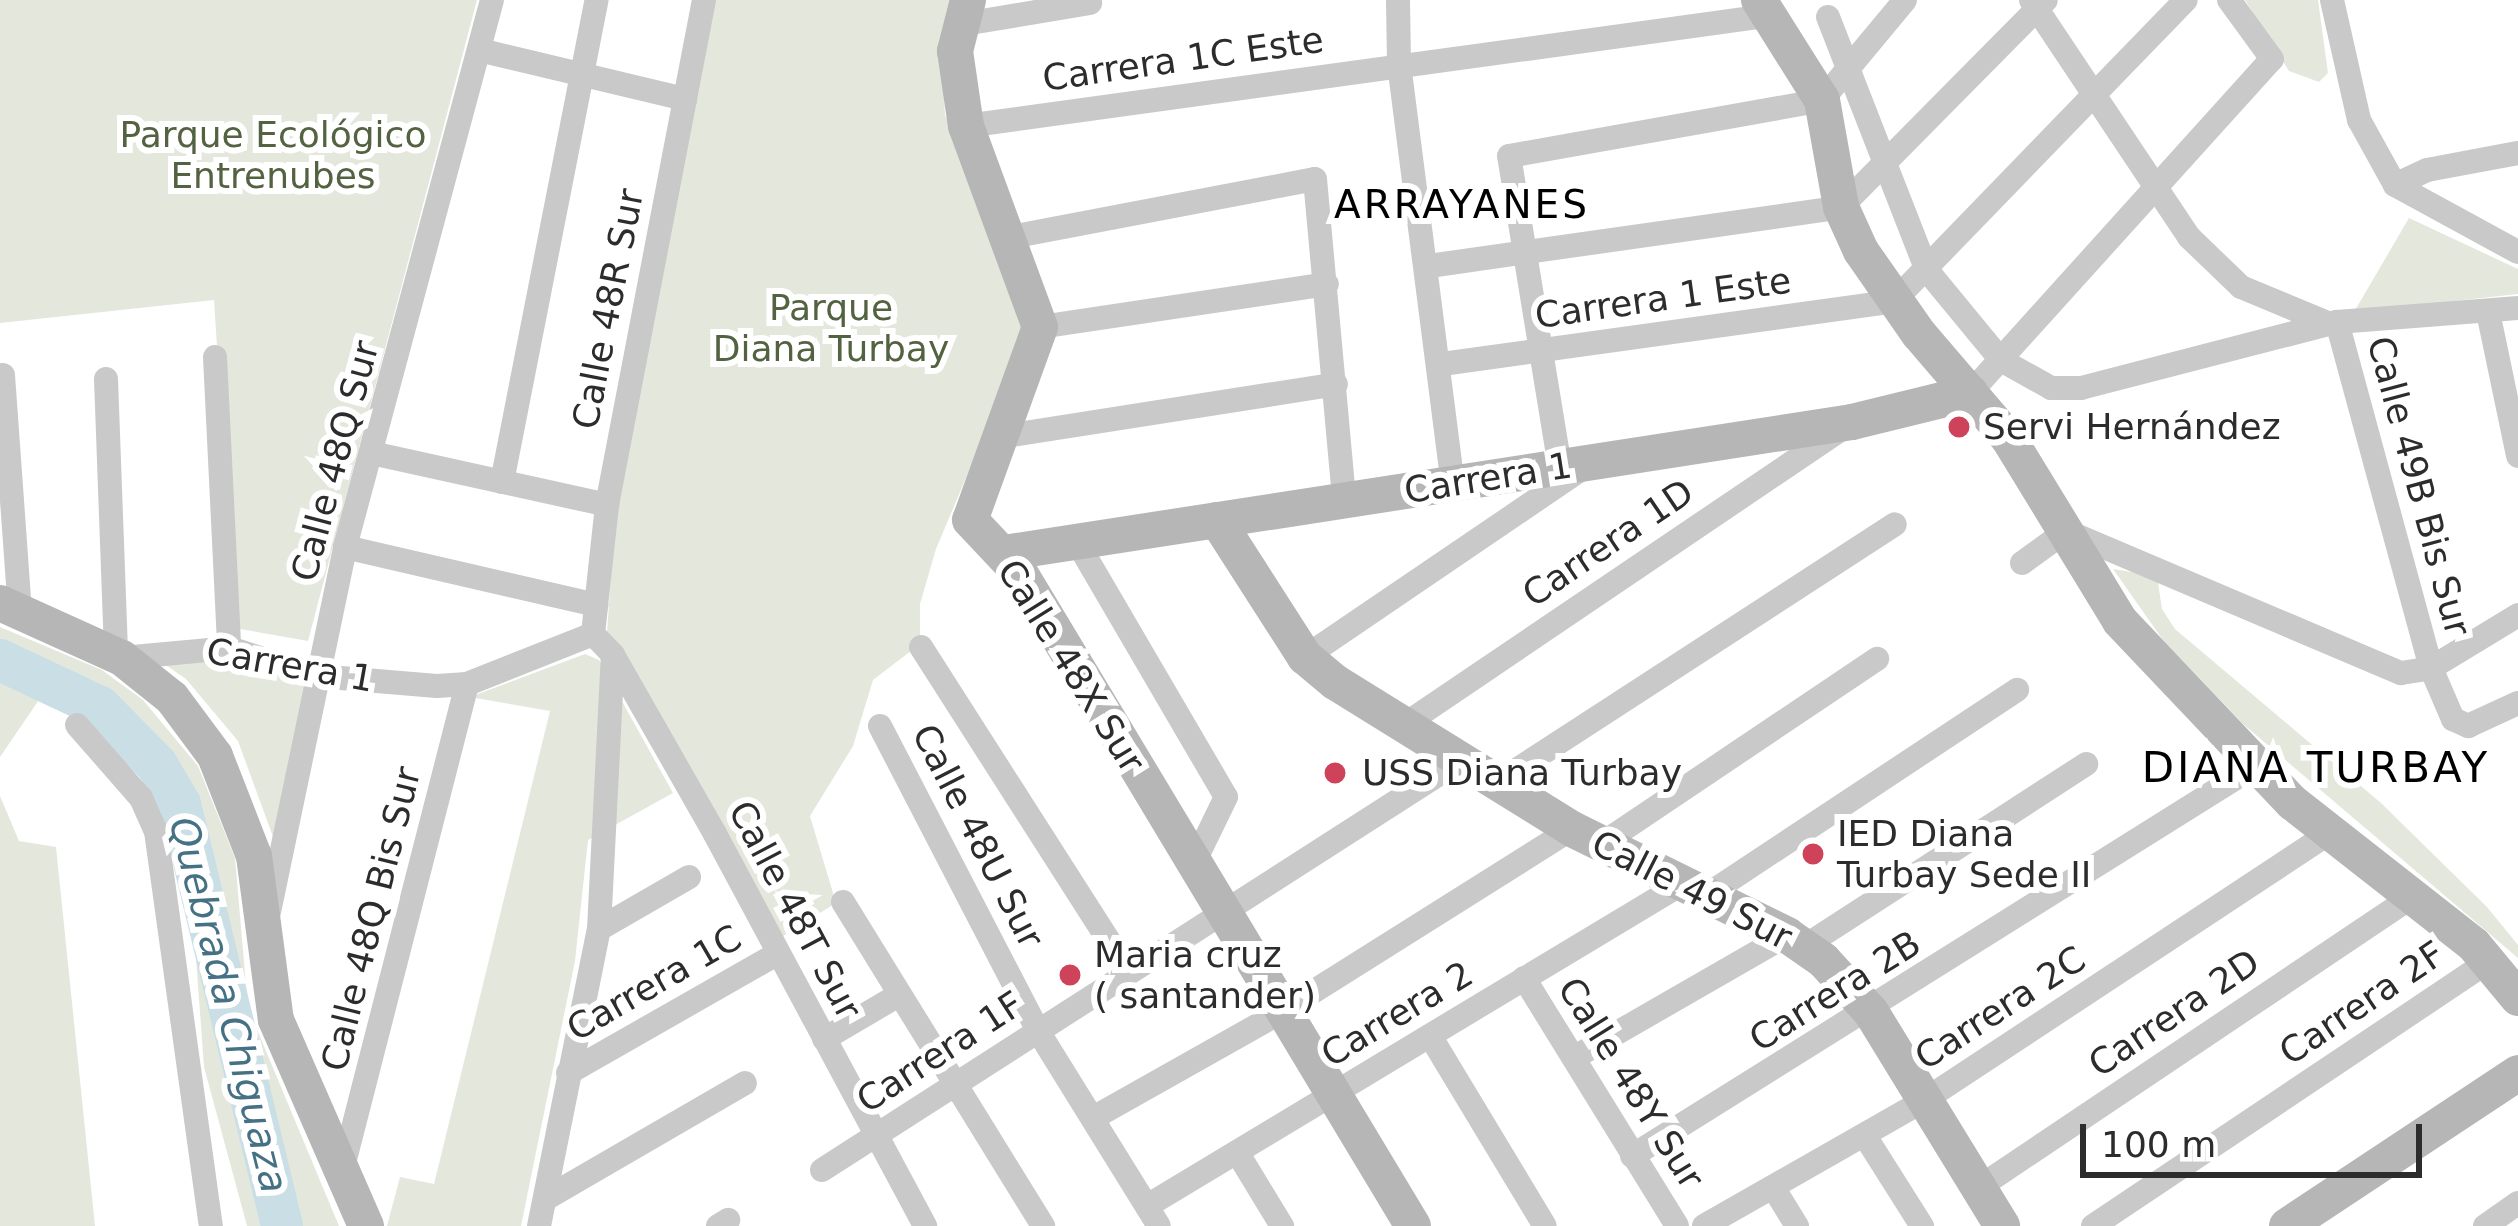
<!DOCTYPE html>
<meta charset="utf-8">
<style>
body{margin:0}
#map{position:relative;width:2518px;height:1226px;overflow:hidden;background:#fff;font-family:"DejaVu Sans",sans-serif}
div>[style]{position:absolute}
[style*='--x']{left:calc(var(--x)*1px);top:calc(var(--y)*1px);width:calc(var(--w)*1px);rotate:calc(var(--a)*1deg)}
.green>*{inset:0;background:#e4e8dc}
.river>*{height:42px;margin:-21px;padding:0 21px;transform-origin:21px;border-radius:21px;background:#cadee6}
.street>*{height:24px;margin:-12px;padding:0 12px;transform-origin:12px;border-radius:12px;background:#c9c9c9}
.secondary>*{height:36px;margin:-18px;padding:0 18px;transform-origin:18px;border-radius:18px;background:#b6b6b6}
.dots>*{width:33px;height:33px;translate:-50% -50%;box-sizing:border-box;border:6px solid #fff;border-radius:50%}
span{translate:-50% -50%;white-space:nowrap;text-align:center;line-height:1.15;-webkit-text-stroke:12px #fff;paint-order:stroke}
.street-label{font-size:36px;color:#2c2c2c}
.park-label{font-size:36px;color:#536240}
.poi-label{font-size:36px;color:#2c2c2c}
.left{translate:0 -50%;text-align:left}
.neighbourhood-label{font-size:39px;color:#000;letter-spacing:3px}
.water-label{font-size:39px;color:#457184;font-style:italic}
.quarter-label{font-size:42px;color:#000;letter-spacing:3px}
.scale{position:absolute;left:2080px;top:1124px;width:342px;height:54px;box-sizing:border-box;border:6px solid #2c2c2c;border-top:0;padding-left:15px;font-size:36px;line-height:42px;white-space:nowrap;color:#2c2c2c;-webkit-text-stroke:9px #fff;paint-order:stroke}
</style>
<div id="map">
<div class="green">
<i style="clip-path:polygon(0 0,477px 0,308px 641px,235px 628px,214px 300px,0 323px)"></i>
<i style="clip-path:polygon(711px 0,954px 0,941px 55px,945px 115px,1023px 316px,1016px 359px,936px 549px,920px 604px,920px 644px,873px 680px,853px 746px,810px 816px,836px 903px,783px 936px,607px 632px,615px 520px)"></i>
<i style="clip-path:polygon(2245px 0,2318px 0,2328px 73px,2319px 82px,2289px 71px)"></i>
<i style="clip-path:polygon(2409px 218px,2518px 269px,2518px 294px,2354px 312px)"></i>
<i style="clip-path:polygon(2113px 569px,2157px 576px,2162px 609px,2175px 629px,2381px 803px,2487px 907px,2518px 945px,2518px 958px,2243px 724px,2163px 640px)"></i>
<i style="clip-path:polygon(0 627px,102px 670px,143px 700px,198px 766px,235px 858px,248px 1008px,339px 1226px,247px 1226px,204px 1067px,193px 918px,161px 799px,81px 713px,43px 694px,0 757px)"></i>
<i style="clip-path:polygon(203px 653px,310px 680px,276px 845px,238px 741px,186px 679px,160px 661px)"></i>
<i style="clip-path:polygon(585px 654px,599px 660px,673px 793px,588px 840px,575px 961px,521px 1226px,387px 1226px,400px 1177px,434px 1184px,550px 711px,470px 697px)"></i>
<i style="clip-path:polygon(0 796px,19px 841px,56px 847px,95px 1226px,0 1226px)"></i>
</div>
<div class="river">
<i style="--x:0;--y:660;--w:110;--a:25.2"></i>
<i style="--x:100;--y:707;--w:81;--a:45.5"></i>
<i style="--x:157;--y:765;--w:45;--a:59.5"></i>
<i style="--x:180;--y:804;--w:434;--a:76.4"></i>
</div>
<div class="street">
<i style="--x:1398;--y:0;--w:64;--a:89.1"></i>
<i style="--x:1399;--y:64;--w:423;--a:82.7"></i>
<i style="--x:2031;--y:0;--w:285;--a:56.3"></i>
<i style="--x:2189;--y:237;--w:72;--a:43.9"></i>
<i style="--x:2241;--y:287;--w:94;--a:22.5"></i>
<i style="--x:2332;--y:0;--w:123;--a:77.3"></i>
<i style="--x:2359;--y:120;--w:74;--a:61"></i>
<i style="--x:2395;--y:185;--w:140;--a:28.6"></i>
<i style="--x:1828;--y:17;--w:270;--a:68.7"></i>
<i style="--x:1926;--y:269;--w:118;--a:50.5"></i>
<i style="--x:2001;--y:360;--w:57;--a:29.2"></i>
<i style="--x:2051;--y:388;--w:30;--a:0"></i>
<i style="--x:2081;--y:388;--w:264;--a:-14.5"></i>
<i style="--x:2337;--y:322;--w:182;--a:-4.4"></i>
<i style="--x:958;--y:25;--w:134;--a:-9.5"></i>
<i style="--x:479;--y:50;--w:212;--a:13.4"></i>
<i style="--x:966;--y:126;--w:808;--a:-7.83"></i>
<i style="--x:2395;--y:185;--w:35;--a:-25"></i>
<i style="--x:2427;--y:170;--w:93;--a:-10.6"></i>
<i style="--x:1011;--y:237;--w:309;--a:-10.8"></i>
<i style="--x:1315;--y:179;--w:322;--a:84.8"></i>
<i style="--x:1429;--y:266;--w:416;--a:-8.1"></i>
<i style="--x:1841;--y:207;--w:291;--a:-45.3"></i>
<i style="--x:2488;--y:312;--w:147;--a:78.2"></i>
<i style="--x:2337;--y:322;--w:359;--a:74.8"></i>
<i style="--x:2431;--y:668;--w:56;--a:66.7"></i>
<i style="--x:2453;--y:719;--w:17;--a:25"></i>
<i style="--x:2468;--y:726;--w:55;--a:-24.7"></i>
<i style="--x:1040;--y:327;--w:290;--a:-8.5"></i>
<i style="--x:215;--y:357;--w:291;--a:87.2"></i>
<i style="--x:1442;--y:364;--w:456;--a:-7.9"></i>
<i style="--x:1894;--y:301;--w:419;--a:-45.9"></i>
<i style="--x:3;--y:375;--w:236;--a:85.9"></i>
<i style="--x:106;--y:379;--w:275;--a:87.9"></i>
<i style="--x:1970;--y:393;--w:450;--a:-47.9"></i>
<i style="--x:2272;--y:59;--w:73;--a:-126.1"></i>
<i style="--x:999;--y:437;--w:341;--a:-8.9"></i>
<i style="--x:376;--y:454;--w:237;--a:12.4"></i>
<i style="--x:1560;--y:467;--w:315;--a:-99.3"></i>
<i style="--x:1509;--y:156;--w:318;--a:-10.1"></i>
<i style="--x:1822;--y:100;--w:130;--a:-50.3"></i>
<i style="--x:502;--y:482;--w:491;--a:-78.9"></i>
<i style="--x:1077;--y:542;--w:295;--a:59.7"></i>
<i style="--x:1226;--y:797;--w:76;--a:115.9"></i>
<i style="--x:345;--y:547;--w:258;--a:13"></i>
<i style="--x:2022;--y:563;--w:54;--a:-36"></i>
<i style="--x:2066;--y:531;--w:364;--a:23"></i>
<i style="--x:2401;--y:673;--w:30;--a:-9"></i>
<i style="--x:2431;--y:668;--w:102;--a:-31.3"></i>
<i style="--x:593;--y:634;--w:29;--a:46"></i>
<i style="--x:613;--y:655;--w:206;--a:60.3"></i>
<i style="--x:715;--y:834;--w:445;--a:61.8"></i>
<i style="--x:593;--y:634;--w:130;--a:-83.8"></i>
<i style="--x:607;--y:505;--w:514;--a:-79.13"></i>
<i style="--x:921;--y:647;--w:386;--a:57.4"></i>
<i style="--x:1305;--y:657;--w:340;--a:-34.2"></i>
<i style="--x:122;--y:658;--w:107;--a:-5.3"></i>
<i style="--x:229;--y:648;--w:92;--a:17.7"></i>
<i style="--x:317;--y:676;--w:120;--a:4.8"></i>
<i style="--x:437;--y:686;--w:30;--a:-4"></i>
<i style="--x:467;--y:684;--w:136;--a:-21.6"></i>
<i style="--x:77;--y:725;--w:97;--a:48.8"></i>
<i style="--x:141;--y:798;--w:36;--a:66"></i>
<i style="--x:156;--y:831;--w:399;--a:82.1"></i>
<i style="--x:1404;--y:725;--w:526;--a:-34.08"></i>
<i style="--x:880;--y:726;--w:343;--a:62.6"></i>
<i style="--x:1038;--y:1031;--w:229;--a:58.2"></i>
<i style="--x:1498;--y:782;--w:473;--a:-33"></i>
<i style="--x:1600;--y:845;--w:334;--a:-33.9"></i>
<i style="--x:1707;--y:895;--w:372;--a:-33.5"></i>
<i style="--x:843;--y:902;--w:381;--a:58.3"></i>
<i style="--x:269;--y:912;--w:373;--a:-78.2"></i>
<i style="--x:345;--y:547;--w:566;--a:-74.96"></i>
<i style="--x:599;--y:929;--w:104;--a:-30"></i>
<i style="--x:1805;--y:946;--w:335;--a:-32.9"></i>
<i style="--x:1524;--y:978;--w:291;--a:58.3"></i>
<i style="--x:824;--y:1039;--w:85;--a:-30.5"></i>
<i style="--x:1432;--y:1039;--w:218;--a:58.9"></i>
<i style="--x:1575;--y:1057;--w:245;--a:-29.9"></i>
<i style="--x:568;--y:1073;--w:238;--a:-29.7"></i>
<i style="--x:1093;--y:1118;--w:216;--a:-29.4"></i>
<i style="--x:1281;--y:1012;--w:344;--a:-32.2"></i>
<i style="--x:1865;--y:1136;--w:107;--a:57.7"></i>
<i style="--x:1237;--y:1152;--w:87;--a:58.7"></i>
<i style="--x:1632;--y:1156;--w:735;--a:-32.05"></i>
<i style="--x:822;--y:1170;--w:759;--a:-32.69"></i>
<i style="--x:342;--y:1171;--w:503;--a:-75.6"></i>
<i style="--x:1773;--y:1187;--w:46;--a:58.4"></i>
<i style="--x:1978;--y:1188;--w:520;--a:-33.87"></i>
<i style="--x:545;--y:1199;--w:231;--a:-30.1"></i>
<i style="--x:1147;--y:1206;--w:626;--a:-31.07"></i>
<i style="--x:539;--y:1226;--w:303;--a:-78.6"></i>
<i style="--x:599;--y:929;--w:272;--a:-87.1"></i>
<i style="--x:718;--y:1226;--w:12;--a:-31"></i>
<i style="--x:1704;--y:1226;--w:252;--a:-29.7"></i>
<i style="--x:1923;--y:1101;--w:484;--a:-33.4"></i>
<i style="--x:2093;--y:1226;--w:479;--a:-33.8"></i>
<i style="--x:2485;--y:1226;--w:40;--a:-34.9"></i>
</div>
<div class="secondary">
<i style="--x:968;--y:0;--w:53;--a:104.3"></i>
<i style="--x:955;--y:51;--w:76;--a:81.7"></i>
<i style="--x:966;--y:126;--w:214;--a:69.8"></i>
<i style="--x:1040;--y:327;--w:205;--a:109.9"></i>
<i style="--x:970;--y:520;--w:73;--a:46.7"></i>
<i style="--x:1020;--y:573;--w:762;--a:58.96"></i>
<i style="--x:1759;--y:0;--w:118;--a:57.8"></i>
<i style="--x:1822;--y:100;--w:109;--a:79.9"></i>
<i style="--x:1841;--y:207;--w:48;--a:65.6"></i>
<i style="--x:1861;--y:251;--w:101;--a:55.1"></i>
<i style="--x:1919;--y:334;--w:138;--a:49.4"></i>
<i style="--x:2009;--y:439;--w:213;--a:58.6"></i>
<i style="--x:2120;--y:621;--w:251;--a:46.5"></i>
<i style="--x:2293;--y:803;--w:230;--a:38.1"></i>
<i style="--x:2474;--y:945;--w:69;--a:50.3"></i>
<i style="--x:1217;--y:520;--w:163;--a:57.3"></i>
<i style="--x:1305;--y:657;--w:39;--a:40"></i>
<i style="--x:1335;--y:682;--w:279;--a:31.8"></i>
<i style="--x:1572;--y:829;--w:240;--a:26.2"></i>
<i style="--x:1787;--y:935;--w:44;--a:34.8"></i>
<i style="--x:1823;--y:960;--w:71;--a:47.3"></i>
<i style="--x:1871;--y:1012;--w:251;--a:58.5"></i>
<i style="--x:1004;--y:553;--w:858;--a:-8.78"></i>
<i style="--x:1852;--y:422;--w:122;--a:-13.8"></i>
<i style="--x:0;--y:603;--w:134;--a:24.3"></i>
<i style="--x:122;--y:658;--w:64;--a:38.7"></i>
<i style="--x:172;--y:698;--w:72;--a:53.4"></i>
<i style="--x:215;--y:756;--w:107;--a:68.7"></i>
<i style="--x:254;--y:856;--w:165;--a:82.4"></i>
<i style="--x:276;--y:1020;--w:225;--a:66.4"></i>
<i style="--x:2287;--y:1226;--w:277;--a:-33.5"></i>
</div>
<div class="dots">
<i style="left:1959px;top:427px;background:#cf435a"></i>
<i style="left:1335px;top:773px;background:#cf435a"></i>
<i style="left:1813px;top:854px;background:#cf435a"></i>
<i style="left:1070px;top:975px;background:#cf435a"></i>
</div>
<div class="street-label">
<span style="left:1183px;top:59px;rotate:-8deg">Carrera 1C Este</span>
<span style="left:1663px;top:298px;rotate:-8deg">Carrera 1 Este</span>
<span style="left:608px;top:309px;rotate:-79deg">Calle 48R Sur</span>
<span style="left:335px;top:461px;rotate:-75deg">Calle 48Q Sur</span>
<span style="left:1488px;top:478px;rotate:-9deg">Carrera 1</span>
<span style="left:2419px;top:486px;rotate:75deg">Calle 49B Bis Sur</span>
<span style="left:1608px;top:543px;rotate:-34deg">Carrera 1D</span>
<span style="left:290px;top:665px;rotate:10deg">Carrera 1</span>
<span style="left:1071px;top:666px;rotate:58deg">Calle 48X Sur</span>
<span style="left:978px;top:836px;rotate:63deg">Calle 48U Sur</span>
<span style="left:1692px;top:890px;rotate:27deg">Calle 49 Sur</span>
<span style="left:795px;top:910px;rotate:62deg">Calle 48T Sur</span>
<span style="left:371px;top:919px;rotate:-76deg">Calle 48Q Bis Sur</span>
<span style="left:654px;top:983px;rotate:-30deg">Carrera 1C</span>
<span style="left:1835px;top:991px;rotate:-32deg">Carrera 2B</span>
<span style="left:2362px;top:1003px;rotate:-34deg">Carrera 2F</span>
<span style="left:2000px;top:1008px;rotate:-33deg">Carrera 2C</span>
<span style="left:2174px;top:1013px;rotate:-34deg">Carrera 2D</span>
<span style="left:1397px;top:1014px;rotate:-31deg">Carrera 2</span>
<span style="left:940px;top:1052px;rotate:-33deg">Carrera 1F</span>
<span style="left:1631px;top:1083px;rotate:58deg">Calle 48Y Sur</span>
</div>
<div class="park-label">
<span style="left:273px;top:155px">Parque Ecológico<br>Entrenubes</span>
<span style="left:831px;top:328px">Parque<br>Diana Turbay</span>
</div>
<div class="poi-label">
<span class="left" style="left:1983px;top:427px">Servi Hernández</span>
<span class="left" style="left:1362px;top:773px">USS Diana Turbay</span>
<span class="left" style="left:1837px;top:854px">IED Diana<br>Turbay Sede II</span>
<span class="left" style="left:1094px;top:975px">Maria cruz<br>( santander)</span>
</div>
<div class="neighbourhood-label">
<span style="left:1462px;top:205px">ARRAYANES</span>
</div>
<div class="water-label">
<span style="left:228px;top:1005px;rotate:76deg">Quebrada Chiguaza</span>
</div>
<div class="quarter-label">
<span style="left:2316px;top:768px">DIANA TURBAY</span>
</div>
<div class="scale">100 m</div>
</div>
